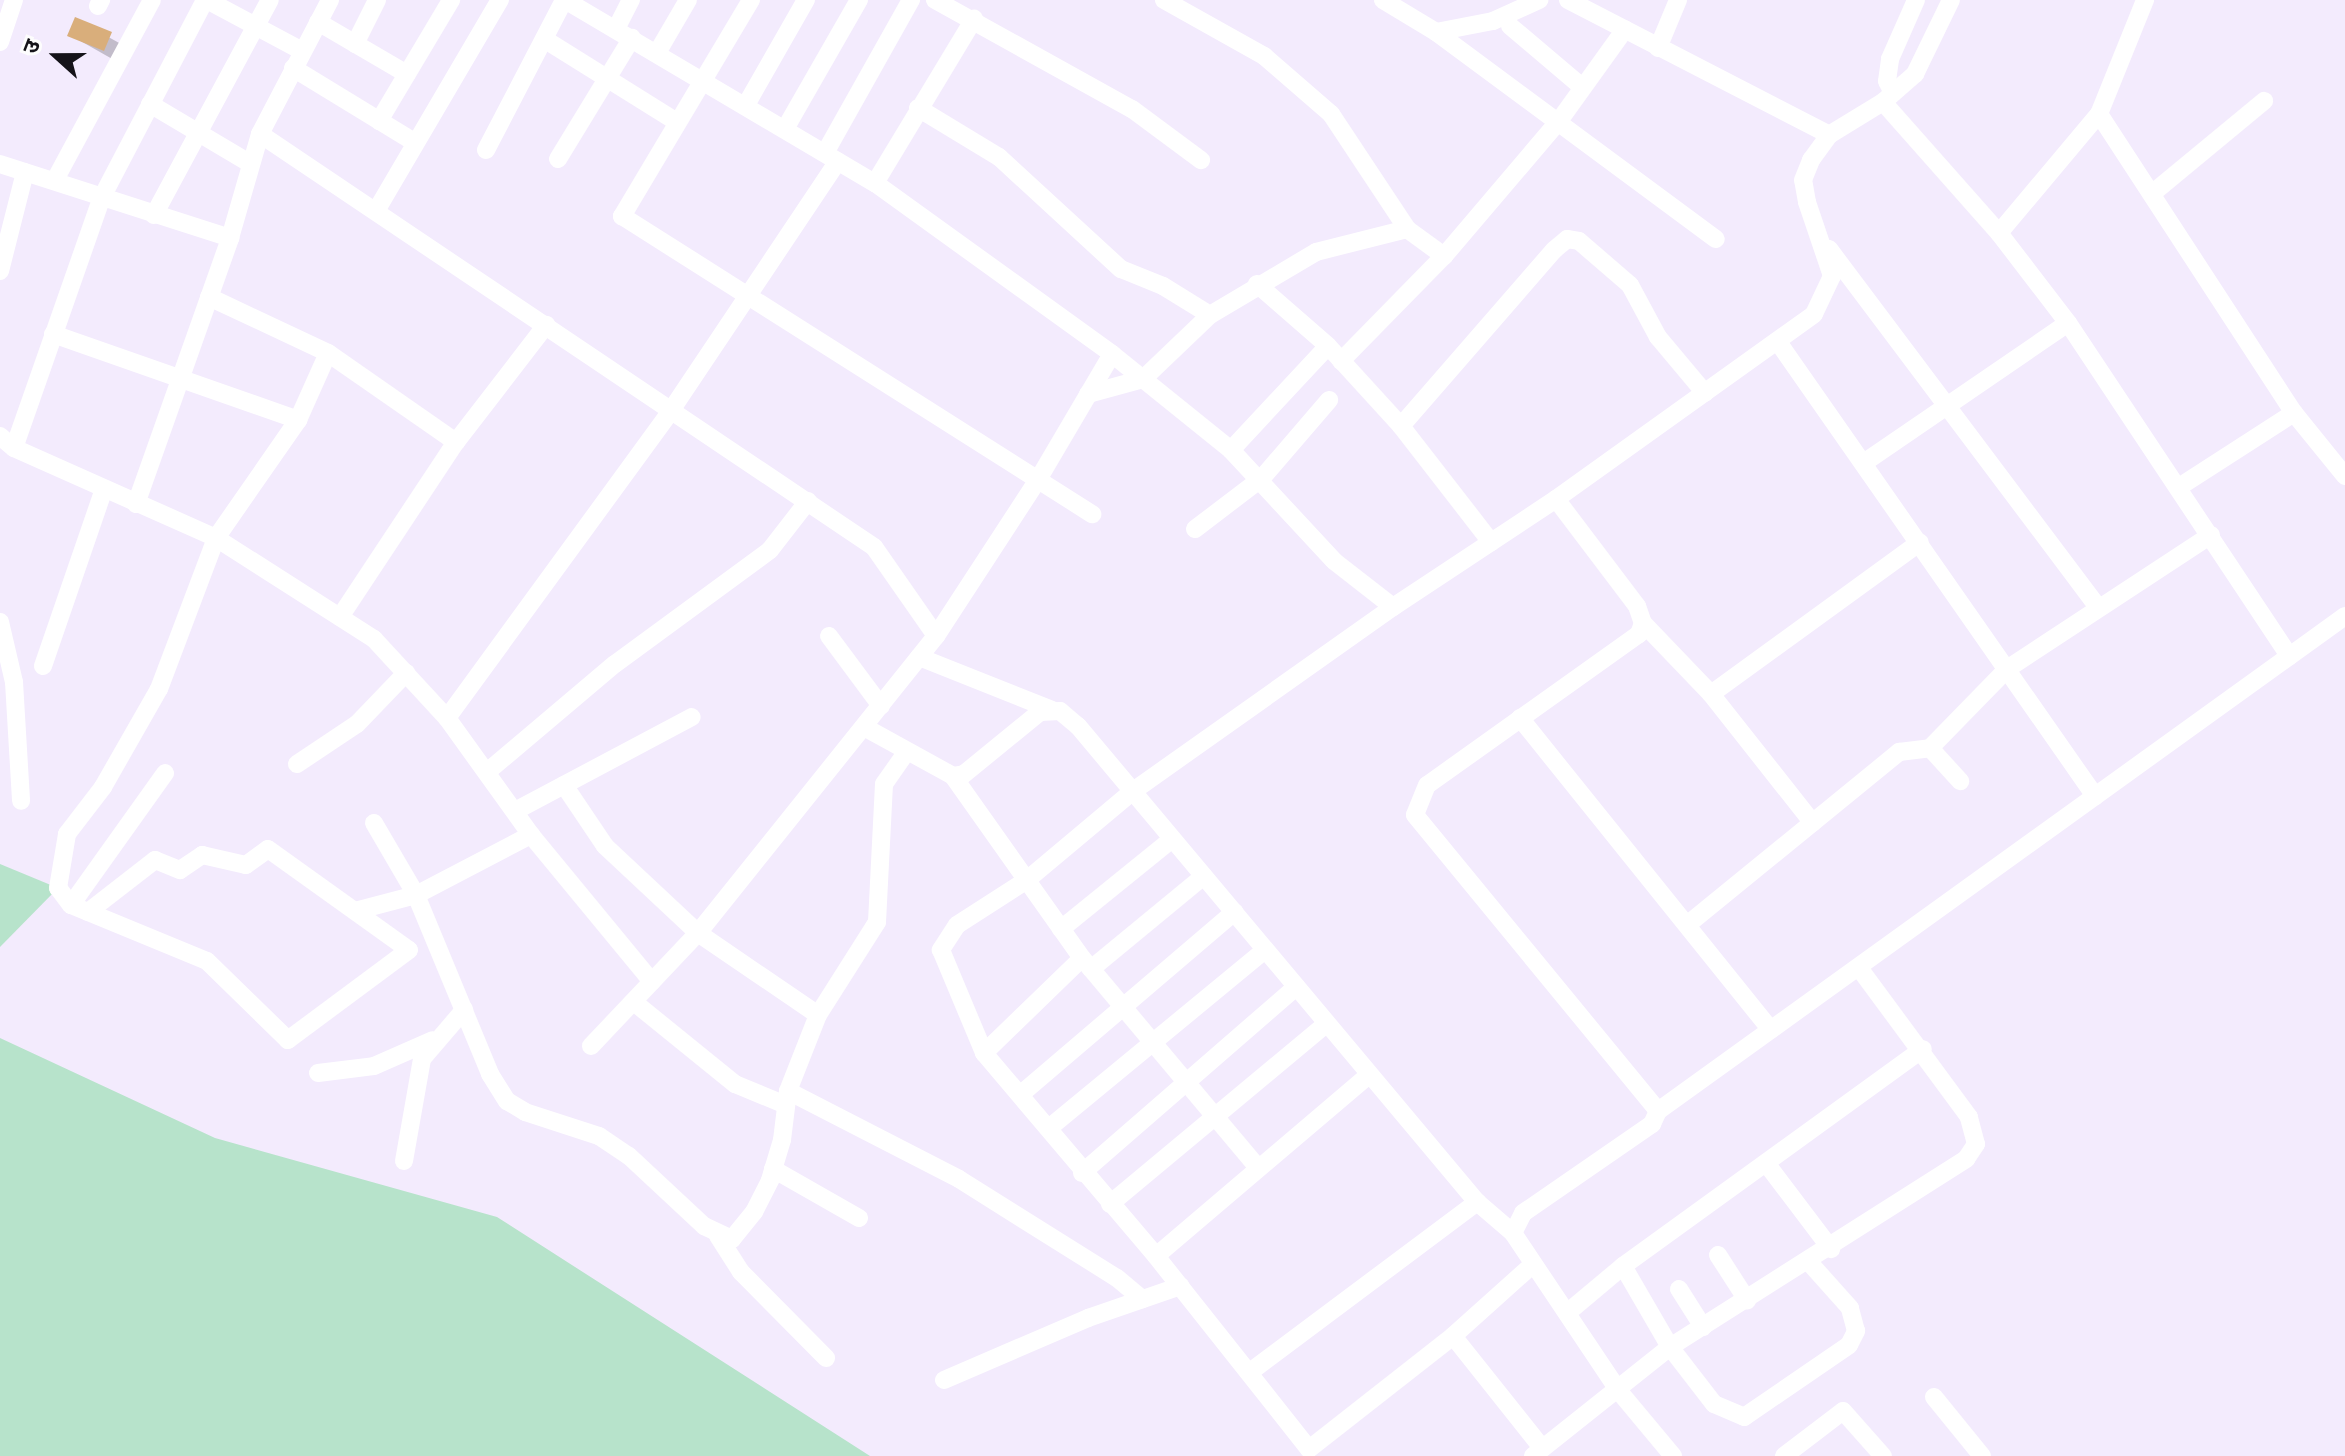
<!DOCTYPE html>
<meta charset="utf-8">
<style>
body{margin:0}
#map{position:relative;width:2345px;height:1456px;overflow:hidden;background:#f3ebfd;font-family:Overpass,"Noto Sans Devanagari",sans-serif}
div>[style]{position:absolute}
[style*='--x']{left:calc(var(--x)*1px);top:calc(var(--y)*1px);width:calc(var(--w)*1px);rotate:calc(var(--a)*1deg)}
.green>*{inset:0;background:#b7e3cb}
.shadow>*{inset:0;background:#0003}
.building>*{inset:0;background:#d9ae7b}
.street>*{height:18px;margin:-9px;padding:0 9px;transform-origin:9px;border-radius:9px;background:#fff}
span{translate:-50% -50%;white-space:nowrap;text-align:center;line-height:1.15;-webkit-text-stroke:6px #fdfdfd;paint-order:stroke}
.north{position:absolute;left:16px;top:16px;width:80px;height:80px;-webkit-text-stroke:6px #fdfdfd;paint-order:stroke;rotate:291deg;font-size:22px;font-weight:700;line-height:32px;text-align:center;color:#151319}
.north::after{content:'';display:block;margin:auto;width:28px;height:36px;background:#151319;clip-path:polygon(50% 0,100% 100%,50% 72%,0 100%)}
</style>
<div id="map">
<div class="green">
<i style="clip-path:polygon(0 864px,58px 888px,0 947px)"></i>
<i style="clip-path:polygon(0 1038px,215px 1138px,497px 1217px,870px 1456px,0 1456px)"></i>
</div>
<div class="shadow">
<i style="clip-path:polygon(76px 19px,121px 44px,114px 60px,70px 35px)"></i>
</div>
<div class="building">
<i style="clip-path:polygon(75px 17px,112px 32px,104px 51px,67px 36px)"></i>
</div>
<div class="street">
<i style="--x:207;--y:0;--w:108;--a:28.2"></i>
<i style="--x:565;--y:0;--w:360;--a:30.6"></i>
<i style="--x:875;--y:183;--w:292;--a:35.8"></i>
<i style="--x:1112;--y:354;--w:153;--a:38.9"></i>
<i style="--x:1231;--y:450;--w:151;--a:47.1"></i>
<i style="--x:1334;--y:561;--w:75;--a:37.9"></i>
<i style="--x:1393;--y:607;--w:196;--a:-33.5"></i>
<i style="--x:1556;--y:499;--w:317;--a:-35.6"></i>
<i style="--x:1814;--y:314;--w:42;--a:-64.7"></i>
<i style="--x:1832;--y:276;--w:78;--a:-108.7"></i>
<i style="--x:1807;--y:202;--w:22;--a:-100"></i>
<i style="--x:1803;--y:180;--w:22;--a:-68"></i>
<i style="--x:1811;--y:160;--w:31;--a:-54"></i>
<i style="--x:1829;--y:135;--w:63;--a:-31.4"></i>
<i style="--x:1883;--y:102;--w:43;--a:-41.2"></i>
<i style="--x:1915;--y:74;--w:82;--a:-64.1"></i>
<i style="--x:751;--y:0;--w:252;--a:120.8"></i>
<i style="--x:622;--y:216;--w:557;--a:32.38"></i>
<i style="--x:935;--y:0;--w:225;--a:29"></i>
<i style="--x:1132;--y:109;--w:86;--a:36.5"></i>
<i style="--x:1164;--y:0;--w:115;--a:29.2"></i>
<i style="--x:1264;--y:56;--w:89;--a:40.9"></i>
<i style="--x:1331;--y:114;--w:138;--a:56.5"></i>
<i style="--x:1407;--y:229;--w:46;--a:36.1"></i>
<i style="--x:1383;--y:0;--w:62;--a:31.1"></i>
<i style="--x:1436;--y:32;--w:348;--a:36.5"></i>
<i style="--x:1568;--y:0;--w:294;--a:27.3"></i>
<i style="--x:98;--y:6;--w:7;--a:-63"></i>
<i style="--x:318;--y:22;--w:103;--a:30.3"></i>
<i style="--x:1510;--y:26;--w:93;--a:40.2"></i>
<i style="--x:616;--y:29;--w:33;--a:-63"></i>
<i style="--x:1436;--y:32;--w:58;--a:-10.9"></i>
<i style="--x:1493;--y:21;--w:51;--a:-24.5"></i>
<i style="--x:544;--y:39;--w:157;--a:32"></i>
<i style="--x:0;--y:42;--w:44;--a:-71.6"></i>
<i style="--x:355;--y:44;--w:49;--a:-63.4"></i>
<i style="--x:1658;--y:48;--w:52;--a:-67.4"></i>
<i style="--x:657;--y:53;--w:61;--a:-59.7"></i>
<i style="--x:293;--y:68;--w:142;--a:31.4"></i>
<i style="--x:1893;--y:93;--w:13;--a:-117"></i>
<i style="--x:1887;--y:81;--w:22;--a:-82"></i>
<i style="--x:1890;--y:59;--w:64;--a:-66.2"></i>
<i style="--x:1883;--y:102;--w:175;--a:48.5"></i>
<i style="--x:1999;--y:233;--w:113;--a:52.5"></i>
<i style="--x:2068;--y:323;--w:400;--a:56.4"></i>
<i style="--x:150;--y:104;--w:117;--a:30.7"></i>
<i style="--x:746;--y:105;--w:121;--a:-60.3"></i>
<i style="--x:918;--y:108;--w:95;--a:31.2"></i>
<i style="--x:999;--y:157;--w:166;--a:42.6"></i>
<i style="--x:1121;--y:269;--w:45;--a:22"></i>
<i style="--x:1163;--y:286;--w:55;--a:31.7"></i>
<i style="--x:1210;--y:315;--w:123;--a:-30.7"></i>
<i style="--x:1316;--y:252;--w:94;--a:-14.2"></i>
<i style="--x:2099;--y:114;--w:357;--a:56.9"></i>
<i style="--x:2294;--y:413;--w:81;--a:51"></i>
<i style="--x:379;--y:121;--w:141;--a:-59.2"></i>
<i style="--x:785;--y:129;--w:149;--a:-60.2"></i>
<i style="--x:260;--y:134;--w:740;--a:33.93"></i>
<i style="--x:874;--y:547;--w:108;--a:55.1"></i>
<i style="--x:486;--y:150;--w:169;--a:-62.5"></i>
<i style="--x:825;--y:153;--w:176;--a:-60.7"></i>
<i style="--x:558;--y:159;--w:142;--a:-58.6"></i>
<i style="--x:0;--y:164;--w:242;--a:17.8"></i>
<i style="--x:55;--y:180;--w:204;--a:-61.7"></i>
<i style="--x:875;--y:183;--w:192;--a:-58.9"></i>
<i style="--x:2154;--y:192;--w:143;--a:-39.6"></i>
<i style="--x:376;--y:211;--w:245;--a:-59.6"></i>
<i style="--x:154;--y:215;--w:244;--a:-61.7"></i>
<i style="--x:1999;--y:233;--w:155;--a:-50"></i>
<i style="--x:2099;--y:114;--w:123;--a:-68"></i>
<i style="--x:1829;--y:249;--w:448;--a:53.1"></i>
<i style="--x:0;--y:271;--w:102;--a:-75.8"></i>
<i style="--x:1257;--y:284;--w:94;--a:41.1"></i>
<i style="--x:1328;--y:346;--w:108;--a:47.6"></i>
<i style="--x:1401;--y:426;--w:233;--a:-49"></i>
<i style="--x:1554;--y:250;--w:17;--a:-40"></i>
<i style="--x:1567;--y:239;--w:12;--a:9"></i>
<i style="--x:1579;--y:241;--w:67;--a:40.8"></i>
<i style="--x:1630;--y:285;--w:59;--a:61.7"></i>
<i style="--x:1658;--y:337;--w:73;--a:50"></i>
<i style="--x:209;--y:297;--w:132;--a:25.2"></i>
<i style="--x:328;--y:353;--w:156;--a:34.8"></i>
<i style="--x:53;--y:334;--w:260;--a:19.3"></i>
<i style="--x:1778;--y:342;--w:554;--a:55.08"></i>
<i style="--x:1341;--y:361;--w:147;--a:-45.6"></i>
<i style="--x:1444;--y:256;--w:177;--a:-49.6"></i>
<i style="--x:1559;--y:121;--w:113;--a:-54.3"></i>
<i style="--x:1088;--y:394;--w:57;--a:-15.3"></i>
<i style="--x:1143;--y:379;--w:93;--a:-43.7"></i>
<i style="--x:1401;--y:426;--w:147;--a:52.2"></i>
<i style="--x:0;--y:436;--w:18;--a:41"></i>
<i style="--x:14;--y:448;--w:221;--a:24"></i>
<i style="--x:216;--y:538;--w:188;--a:32.6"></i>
<i style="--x:374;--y:639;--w:108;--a:47.3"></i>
<i style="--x:447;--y:718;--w:144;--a:54.3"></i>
<i style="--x:531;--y:835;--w:190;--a:50.5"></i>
<i style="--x:14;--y:448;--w:264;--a:-70.7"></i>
<i style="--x:101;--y:199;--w:225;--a:-62.4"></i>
<i style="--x:1231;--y:450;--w:142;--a:-47"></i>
<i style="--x:1865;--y:462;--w:246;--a:-34.4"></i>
<i style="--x:2179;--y:487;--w:137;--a:-32.8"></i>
<i style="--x:1556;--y:499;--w:134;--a:52.9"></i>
<i style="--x:1637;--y:606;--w:18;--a:71"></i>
<i style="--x:1643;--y:623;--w:98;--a:46.2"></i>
<i style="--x:1711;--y:694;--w:164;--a:51.7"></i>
<i style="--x:136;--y:504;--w:282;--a:-70.5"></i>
<i style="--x:230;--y:238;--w:108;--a:-73.9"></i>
<i style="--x:260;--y:134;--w:151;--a:-62.4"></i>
<i style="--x:1195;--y:529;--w:84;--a:-37.3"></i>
<i style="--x:1262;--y:478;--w:103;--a:-49.3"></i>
<i style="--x:1393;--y:607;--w:319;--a:144.7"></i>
<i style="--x:1133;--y:791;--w:138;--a:140"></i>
<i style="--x:1027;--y:880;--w:83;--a:147.3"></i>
<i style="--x:957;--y:925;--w:30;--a:123"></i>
<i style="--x:941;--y:950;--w:112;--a:67.3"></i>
<i style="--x:984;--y:1053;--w:266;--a:49.7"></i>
<i style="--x:1156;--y:1256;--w:246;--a:51.6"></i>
<i style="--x:1309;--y:1449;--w:183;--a:-38.1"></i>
<i style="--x:1453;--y:1336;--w:105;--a:-41.9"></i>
<i style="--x:340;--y:617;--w:210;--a:-56.5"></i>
<i style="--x:456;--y:442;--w:148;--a:-52.4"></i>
<i style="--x:0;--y:622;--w:62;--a:76.9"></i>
<i style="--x:14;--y:682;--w:119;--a:86.6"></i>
<i style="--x:1643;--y:623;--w:12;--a:110"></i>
<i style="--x:1639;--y:634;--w:260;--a:144.5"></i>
<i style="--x:1427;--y:785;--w:32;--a:112"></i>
<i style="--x:1415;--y:815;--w:383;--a:50.6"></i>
<i style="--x:829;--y:636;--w:87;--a:53.4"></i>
<i style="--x:919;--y:657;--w:143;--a:21.7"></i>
<i style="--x:43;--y:666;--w:187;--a:-71"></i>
<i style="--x:1711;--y:694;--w:258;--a:-36"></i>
<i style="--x:447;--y:718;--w:382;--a:-53.9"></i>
<i style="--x:672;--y:409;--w:298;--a:-56.2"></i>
<i style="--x:1520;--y:718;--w:400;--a:51.2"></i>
<i style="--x:864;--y:727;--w:102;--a:28.8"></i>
<i style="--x:953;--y:776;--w:11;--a:-10"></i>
<i style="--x:964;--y:774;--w:98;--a:-39.2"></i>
<i style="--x:1040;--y:712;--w:20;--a:-3"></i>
<i style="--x:1060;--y:711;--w:23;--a:40"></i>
<i style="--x:1078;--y:726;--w:621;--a:50.03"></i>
<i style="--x:1477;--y:1202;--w:48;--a:40.7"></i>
<i style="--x:1513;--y:1233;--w:189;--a:56.2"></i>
<i style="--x:1618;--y:1390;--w:86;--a:50.2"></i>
<i style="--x:1930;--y:748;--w:110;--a:-45.7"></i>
<i style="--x:2007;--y:669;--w:244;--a:-33.3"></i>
<i style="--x:297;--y:764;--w:72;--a:-33.7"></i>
<i style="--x:357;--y:724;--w:71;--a:-46.1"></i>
<i style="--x:487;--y:772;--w:167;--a:-40.2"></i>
<i style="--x:615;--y:664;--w:192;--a:-36.3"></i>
<i style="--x:770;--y:550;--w:62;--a:-52.2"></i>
<i style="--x:953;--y:776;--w:223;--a:54.7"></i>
<i style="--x:1082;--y:958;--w:274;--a:50"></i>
<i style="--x:564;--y:785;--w:73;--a:56.1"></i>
<i style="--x:605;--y:846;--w:127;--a:43.1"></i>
<i style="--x:698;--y:933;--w:145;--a:34.3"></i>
<i style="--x:515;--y:811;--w:200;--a:-28"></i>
<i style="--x:374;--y:823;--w:83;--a:59.7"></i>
<i style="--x:416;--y:895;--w:194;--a:67.5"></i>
<i style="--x:490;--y:1074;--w:32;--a:58"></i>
<i style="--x:507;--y:1101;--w:21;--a:31"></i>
<i style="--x:525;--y:1112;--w:78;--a:18"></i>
<i style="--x:599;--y:1136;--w:36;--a:34"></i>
<i style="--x:629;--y:1156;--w:103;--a:43"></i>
<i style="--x:704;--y:1226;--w:31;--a:25"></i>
<i style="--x:732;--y:1239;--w:35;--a:-51"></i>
<i style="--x:754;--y:1212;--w:36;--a:-63"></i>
<i style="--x:770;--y:1180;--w:42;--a:-73.3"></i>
<i style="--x:782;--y:1140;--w:49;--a:-83"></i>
<i style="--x:788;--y:1091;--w:82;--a:-68.5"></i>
<i style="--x:818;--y:1015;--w:110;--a:-57.6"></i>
<i style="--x:877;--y:922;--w:138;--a:-87.1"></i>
<i style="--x:884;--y:784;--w:39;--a:-55"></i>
<i style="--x:71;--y:905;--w:162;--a:-54.5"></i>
<i style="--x:355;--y:911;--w:63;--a:-14.7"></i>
<i style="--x:416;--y:895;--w:130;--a:-27.6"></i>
<i style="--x:88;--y:912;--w:85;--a:-37.8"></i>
<i style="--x:155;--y:860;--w:27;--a:22"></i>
<i style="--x:180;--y:870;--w:27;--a:-34"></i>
<i style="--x:202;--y:855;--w:45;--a:12.8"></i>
<i style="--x:246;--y:865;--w:27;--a:-36"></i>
<i style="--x:268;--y:849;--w:173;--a:35.6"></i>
<i style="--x:409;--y:950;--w:151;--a:143.4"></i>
<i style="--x:288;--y:1040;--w:113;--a:-135.7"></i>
<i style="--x:207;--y:961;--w:147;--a:-157.6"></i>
<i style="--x:71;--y:905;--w:21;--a:-127"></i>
<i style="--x:58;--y:888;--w:55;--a:-80.5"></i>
<i style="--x:67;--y:834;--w:59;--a:-52.5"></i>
<i style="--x:103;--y:787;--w:113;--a:-60.3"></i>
<i style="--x:159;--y:689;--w:161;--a:-69.3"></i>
<i style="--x:216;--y:538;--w:144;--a:-55.2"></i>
<i style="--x:298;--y:420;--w:73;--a:-65.9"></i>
<i style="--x:1687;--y:925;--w:274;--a:-39.2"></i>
<i style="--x:1899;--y:752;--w:31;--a:-7"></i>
<i style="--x:1930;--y:748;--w:45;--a:47.7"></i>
<i style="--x:1061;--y:929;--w:143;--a:-39"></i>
<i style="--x:1091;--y:969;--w:146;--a:-39.5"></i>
<i style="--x:635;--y:1003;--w:129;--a:39"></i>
<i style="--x:735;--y:1084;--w:55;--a:22.4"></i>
<i style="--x:591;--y:1046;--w:156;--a:-46.6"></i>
<i style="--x:698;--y:933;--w:381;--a:-51.3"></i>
<i style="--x:936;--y:636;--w:189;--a:-56.9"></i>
<i style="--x:1039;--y:478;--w:144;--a:-59.5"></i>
<i style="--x:984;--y:1053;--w:136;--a:-44.1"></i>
<i style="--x:318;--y:1073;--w:56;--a:-7.1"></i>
<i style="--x:374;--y:1066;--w:64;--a:-23.8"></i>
<i style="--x:788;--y:1091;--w:192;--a:27.2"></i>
<i style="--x:959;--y:1179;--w:186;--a:32.1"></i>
<i style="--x:1117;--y:1278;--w:33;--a:40"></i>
<i style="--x:1020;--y:1095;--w:282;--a:-40.5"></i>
<i style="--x:1049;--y:1128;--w:280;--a:-39.5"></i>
<i style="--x:404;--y:1161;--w:104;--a:-80"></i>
<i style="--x:422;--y:1059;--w:65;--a:-49.4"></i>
<i style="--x:1766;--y:1163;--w:108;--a:52.9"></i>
<i style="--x:773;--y:1169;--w:99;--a:29.7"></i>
<i style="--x:1082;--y:1173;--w:284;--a:-41"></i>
<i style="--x:1110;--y:1204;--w:281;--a:-39.8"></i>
<i style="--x:1513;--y:1233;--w:22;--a:-63"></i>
<i style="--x:1523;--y:1213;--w:157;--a:-34.6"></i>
<i style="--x:1652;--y:1124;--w:14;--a:-65"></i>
<i style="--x:1658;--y:1111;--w:847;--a:-35.77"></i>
<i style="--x:718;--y:1236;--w:43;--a:57.4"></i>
<i style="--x:741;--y:1272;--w:121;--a:45.3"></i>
<i style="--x:1718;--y:1255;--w:54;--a:57.2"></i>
<i style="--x:1156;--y:1256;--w:280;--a:-40.4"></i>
<i style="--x:1623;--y:1266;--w:94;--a:59.9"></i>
<i style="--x:1670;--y:1347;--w:72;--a:52.3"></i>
<i style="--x:1714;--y:1404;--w:33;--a:23"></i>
<i style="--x:1744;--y:1417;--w:127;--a:-34.4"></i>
<i style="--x:1849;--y:1345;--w:16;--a:-63"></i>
<i style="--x:1856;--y:1331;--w:24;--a:-105"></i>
<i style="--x:1850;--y:1308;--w:63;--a:-131.8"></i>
<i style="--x:1679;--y:1289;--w:45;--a:57.7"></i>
<i style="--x:1567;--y:1313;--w:73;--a:-40"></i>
<i style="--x:1623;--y:1266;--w:370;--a:-35.9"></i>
<i style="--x:1453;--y:1336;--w:143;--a:51.5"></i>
<i style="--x:1250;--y:1372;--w:284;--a:-36.8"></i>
<i style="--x:944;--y:1380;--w:157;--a:-23.3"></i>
<i style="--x:1088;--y:1318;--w:98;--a:-19"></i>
<i style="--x:1934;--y:1397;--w:76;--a:50.9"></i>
<i style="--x:1533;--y:1456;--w:175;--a:-38.5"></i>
<i style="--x:1670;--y:1347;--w:351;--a:-32.4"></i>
<i style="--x:1966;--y:1159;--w:18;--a:-56"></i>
<i style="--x:1976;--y:1144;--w:28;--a:-105"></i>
<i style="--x:1969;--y:1117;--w:185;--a:-126.4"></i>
<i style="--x:1784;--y:1456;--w:74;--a:-37.3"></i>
<i style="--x:1843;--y:1411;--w:60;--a:48.4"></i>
</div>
<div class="north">उ</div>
</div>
